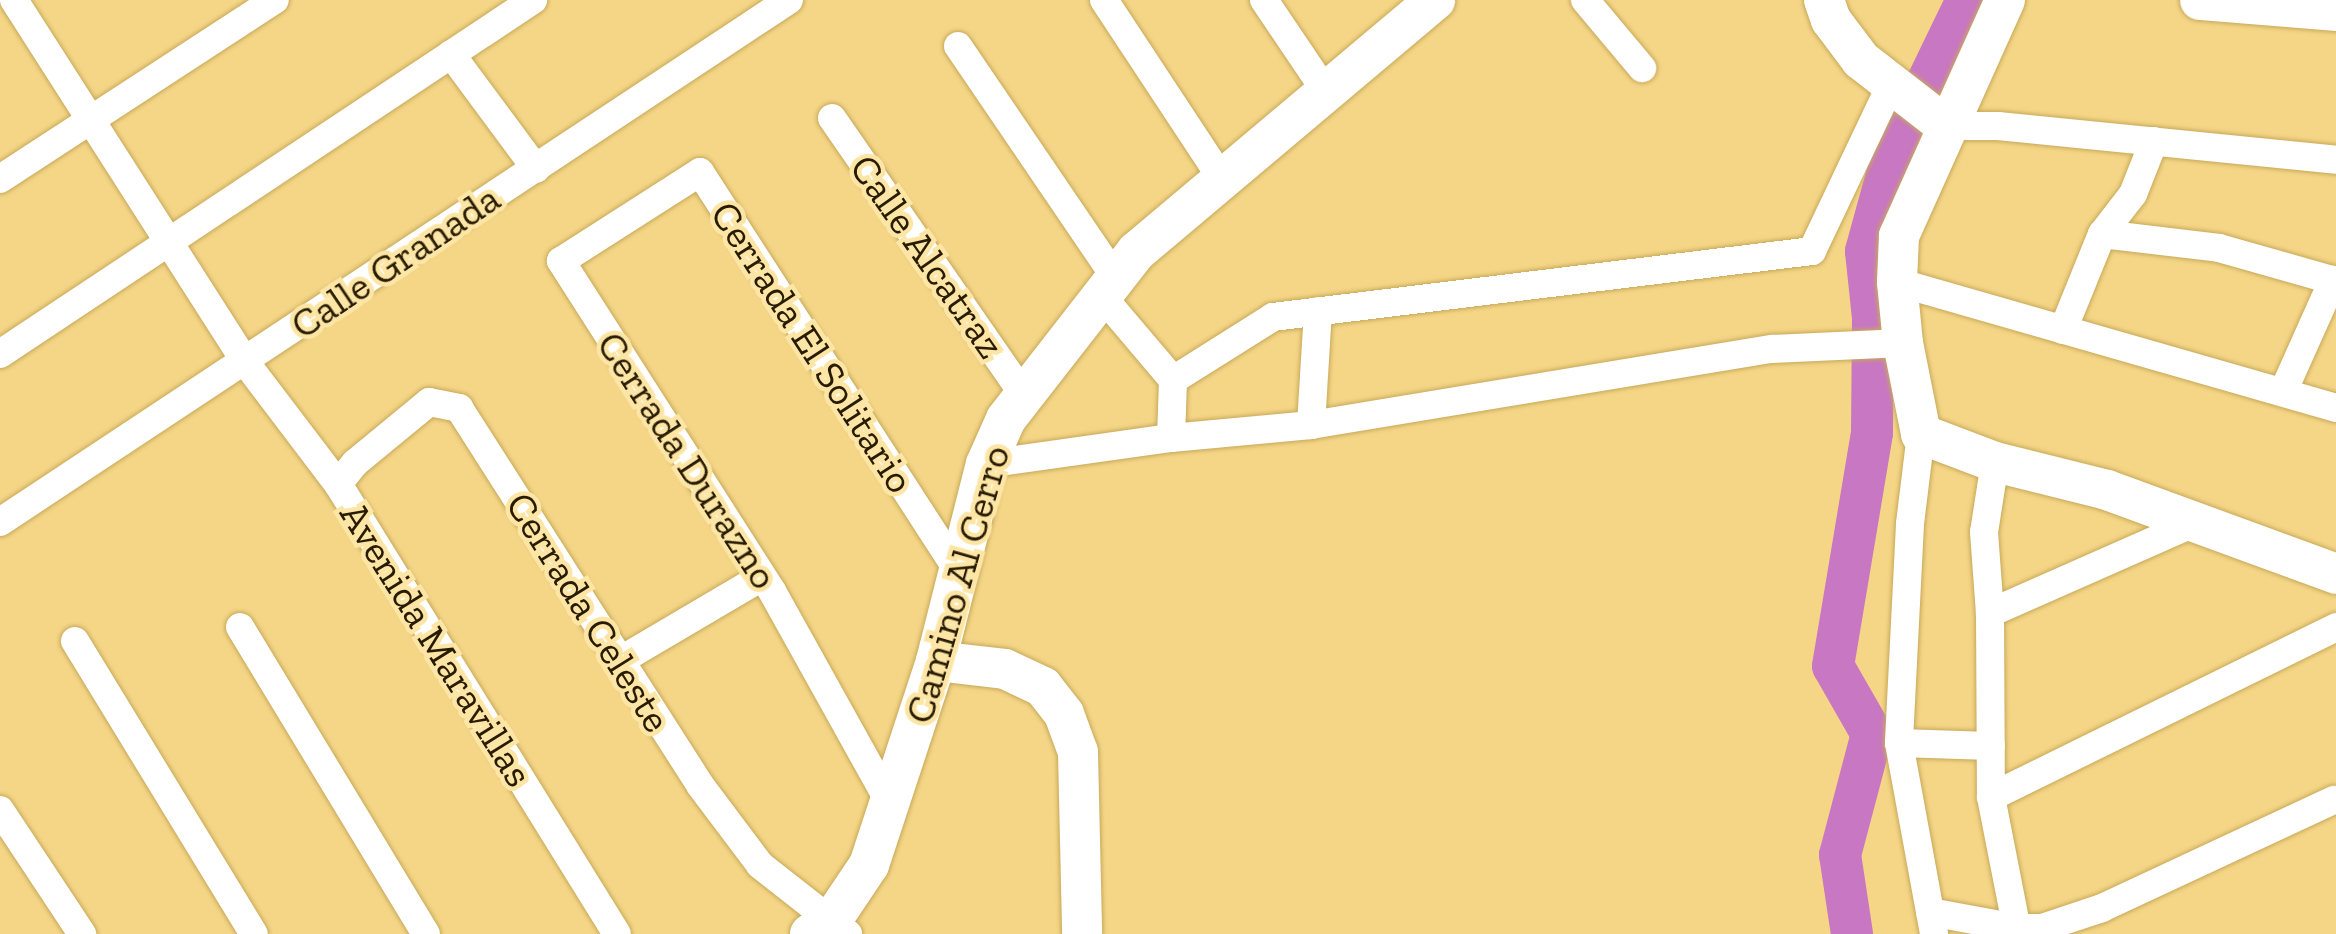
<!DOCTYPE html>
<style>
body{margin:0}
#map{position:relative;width:2336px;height:934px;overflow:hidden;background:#f5d687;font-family:"Zilla Slab",serif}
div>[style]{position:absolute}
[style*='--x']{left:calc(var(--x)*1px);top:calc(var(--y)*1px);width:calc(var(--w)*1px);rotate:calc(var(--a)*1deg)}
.river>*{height:42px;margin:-21px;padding:0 21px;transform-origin:21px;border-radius:21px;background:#c877c2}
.roads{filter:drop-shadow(0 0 2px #c7a95a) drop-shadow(0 0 2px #c7a95a)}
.minor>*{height:28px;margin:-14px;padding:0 14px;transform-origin:14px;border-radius:14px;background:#fff}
.secondary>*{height:40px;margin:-20px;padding:0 20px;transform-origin:20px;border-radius:20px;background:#fff}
span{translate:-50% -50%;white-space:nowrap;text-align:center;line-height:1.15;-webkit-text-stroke:9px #fde5a6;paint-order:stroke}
.street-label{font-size:40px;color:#281c00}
</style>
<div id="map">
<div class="river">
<i style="--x:1852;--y:934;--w:80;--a:-98.6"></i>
<i style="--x:1840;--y:855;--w:125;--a:-75.2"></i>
<i style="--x:1872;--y:734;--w:78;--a:-119.8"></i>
<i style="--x:1833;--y:666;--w:236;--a:-80.5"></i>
<i style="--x:1872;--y:433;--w:115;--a:-89.5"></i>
<i style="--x:1873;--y:318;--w:67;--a:-96"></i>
<i style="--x:1866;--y:251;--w:102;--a:-74.6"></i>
<i style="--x:1893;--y:153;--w:170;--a:-64.2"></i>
</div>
<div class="roads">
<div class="minor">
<i style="--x:14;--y:0;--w:431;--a:57.4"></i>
<i style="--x:246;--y:363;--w:152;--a:52.8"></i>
<i style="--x:338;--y:484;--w:529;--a:58.2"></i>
<i style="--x:1104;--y:0;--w:214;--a:56.6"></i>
<i style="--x:1264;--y:0;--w:111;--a:56"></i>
<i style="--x:1585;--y:0;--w:89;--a:50"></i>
<i style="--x:958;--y:46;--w:279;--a:55.8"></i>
<i style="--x:451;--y:54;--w:143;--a:53.5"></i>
<i style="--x:832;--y:118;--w:336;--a:55.3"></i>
<i style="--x:1946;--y:126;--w:52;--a:0"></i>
<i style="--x:1998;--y:126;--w:340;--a:5.7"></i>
<i style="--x:0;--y:179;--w:328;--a:-33.1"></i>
<i style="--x:2102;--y:234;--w:118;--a:6.8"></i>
<i style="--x:2219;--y:248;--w:122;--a:15.8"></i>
<i style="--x:1897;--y:282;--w:457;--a:16"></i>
<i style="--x:1101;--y:295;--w:111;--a:49.7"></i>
<i style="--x:2063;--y:330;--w:104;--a:-67.9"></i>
<i style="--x:2102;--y:234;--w:51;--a:-52.2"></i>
<i style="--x:2133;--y:194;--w:57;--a:-68.4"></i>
<i style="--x:0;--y:354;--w:640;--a:-33.59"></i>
<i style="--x:2283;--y:392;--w:123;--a:-65.9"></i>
<i style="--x:1311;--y:425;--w:114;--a:-86.5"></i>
<i style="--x:1921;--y:434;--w:91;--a:97"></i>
<i style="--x:1910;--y:524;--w:219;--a:92.9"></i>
<i style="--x:1899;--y:743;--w:194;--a:79.6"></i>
<i style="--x:1171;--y:438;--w:58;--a:-88"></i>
<i style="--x:1173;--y:380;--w:118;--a:-32.2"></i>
<i style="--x:1273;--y:317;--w:543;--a:-6.98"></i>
<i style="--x:1812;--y:251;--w:182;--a:-64.6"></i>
<i style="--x:1995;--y:462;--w:71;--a:98.9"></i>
<i style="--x:1984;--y:532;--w:81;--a:85.8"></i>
<i style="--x:1990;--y:613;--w:184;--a:89.7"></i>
<i style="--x:1991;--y:797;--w:140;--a:78.9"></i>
<i style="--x:986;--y:464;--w:187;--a:-8"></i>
<i style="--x:1171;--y:438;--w:141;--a:-5.3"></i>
<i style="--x:1311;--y:425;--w:467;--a:-9.4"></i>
<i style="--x:1772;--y:349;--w:131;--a:-2.6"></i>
<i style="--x:338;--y:484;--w:27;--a:-51"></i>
<i style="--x:355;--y:463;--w:96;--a:-39.5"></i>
<i style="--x:429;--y:402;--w:31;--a:11"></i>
<i style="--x:459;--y:408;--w:447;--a:57.4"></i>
<i style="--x:700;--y:785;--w:100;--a:53.1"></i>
<i style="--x:760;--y:865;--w:112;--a:38.1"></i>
<i style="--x:0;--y:522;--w:946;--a:-33.49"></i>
<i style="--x:1990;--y:613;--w:221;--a:-23.8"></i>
<i style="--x:240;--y:627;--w:359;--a:58.8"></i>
<i style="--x:75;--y:641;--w:343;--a:58.6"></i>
<i style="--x:621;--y:660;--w:164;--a:-30.5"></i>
<i style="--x:1899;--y:743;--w:92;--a:1.9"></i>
<i style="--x:1991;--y:797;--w:385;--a:-26.2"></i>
<i style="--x:891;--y:805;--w:245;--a:-119.1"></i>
<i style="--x:772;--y:591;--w:392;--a:-122.6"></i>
<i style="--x:561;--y:261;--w:165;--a:-32.6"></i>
<i style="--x:700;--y:172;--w:475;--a:57.1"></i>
<i style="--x:0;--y:810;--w:149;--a:56.5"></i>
<i style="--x:1930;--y:912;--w:87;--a:10.5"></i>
<i style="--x:2016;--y:928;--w:26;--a:0"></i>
<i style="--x:2042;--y:928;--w:63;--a:-18.4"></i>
<i style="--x:2102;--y:908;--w:256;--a:-25"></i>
</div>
<div class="secondary">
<i style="--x:1824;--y:0;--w:21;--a:71"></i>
<i style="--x:1831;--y:20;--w:50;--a:53.1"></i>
<i style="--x:1861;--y:60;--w:108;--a:37.8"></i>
<i style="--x:2005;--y:0;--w:259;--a:114.2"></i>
<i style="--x:1899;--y:236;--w:46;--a:92.5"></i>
<i style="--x:1897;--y:282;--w:61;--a:84.4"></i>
<i style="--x:1903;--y:343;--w:93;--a:78.8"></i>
<i style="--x:1921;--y:434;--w:79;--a:20.7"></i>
<i style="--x:1995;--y:462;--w:115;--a:14"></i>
<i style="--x:2107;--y:490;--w:244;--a:20.1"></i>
<i style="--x:2200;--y:0;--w:136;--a:4.6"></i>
<i style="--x:936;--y:661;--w:69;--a:6.6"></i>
<i style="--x:1005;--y:669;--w:42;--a:25.3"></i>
<i style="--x:1043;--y:687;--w:34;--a:52"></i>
<i style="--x:1064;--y:714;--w:40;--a:69.8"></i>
<i style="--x:1078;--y:752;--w:182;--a:88.7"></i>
<i style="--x:810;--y:934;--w:26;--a:-32"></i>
<i style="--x:832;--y:920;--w:66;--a:-56.1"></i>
<i style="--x:869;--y:865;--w:215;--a:-71.8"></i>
<i style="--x:936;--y:661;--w:203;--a:-75.8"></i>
<i style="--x:986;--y:464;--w:49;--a:-66"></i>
<i style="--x:1006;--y:419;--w:212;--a:-52.1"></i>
<i style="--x:1136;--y:252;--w:391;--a:-40.1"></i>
</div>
</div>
<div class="street-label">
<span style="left:928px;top:256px;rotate:55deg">Calle Alcatraz</span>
<span style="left:395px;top:261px;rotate:-34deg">Calle Granada</span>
<span style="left:813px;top:347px;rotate:57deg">Cerrada El Solitario</span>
<span style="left:688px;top:460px;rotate:57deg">Cerrada Durazno</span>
<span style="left:957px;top:584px;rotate:-74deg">Camino Al Cerro</span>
<span style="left:589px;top:612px;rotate:58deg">Cerrada Celeste</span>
<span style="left:437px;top:644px;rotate:58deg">Avenida Maravillas</span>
</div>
</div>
